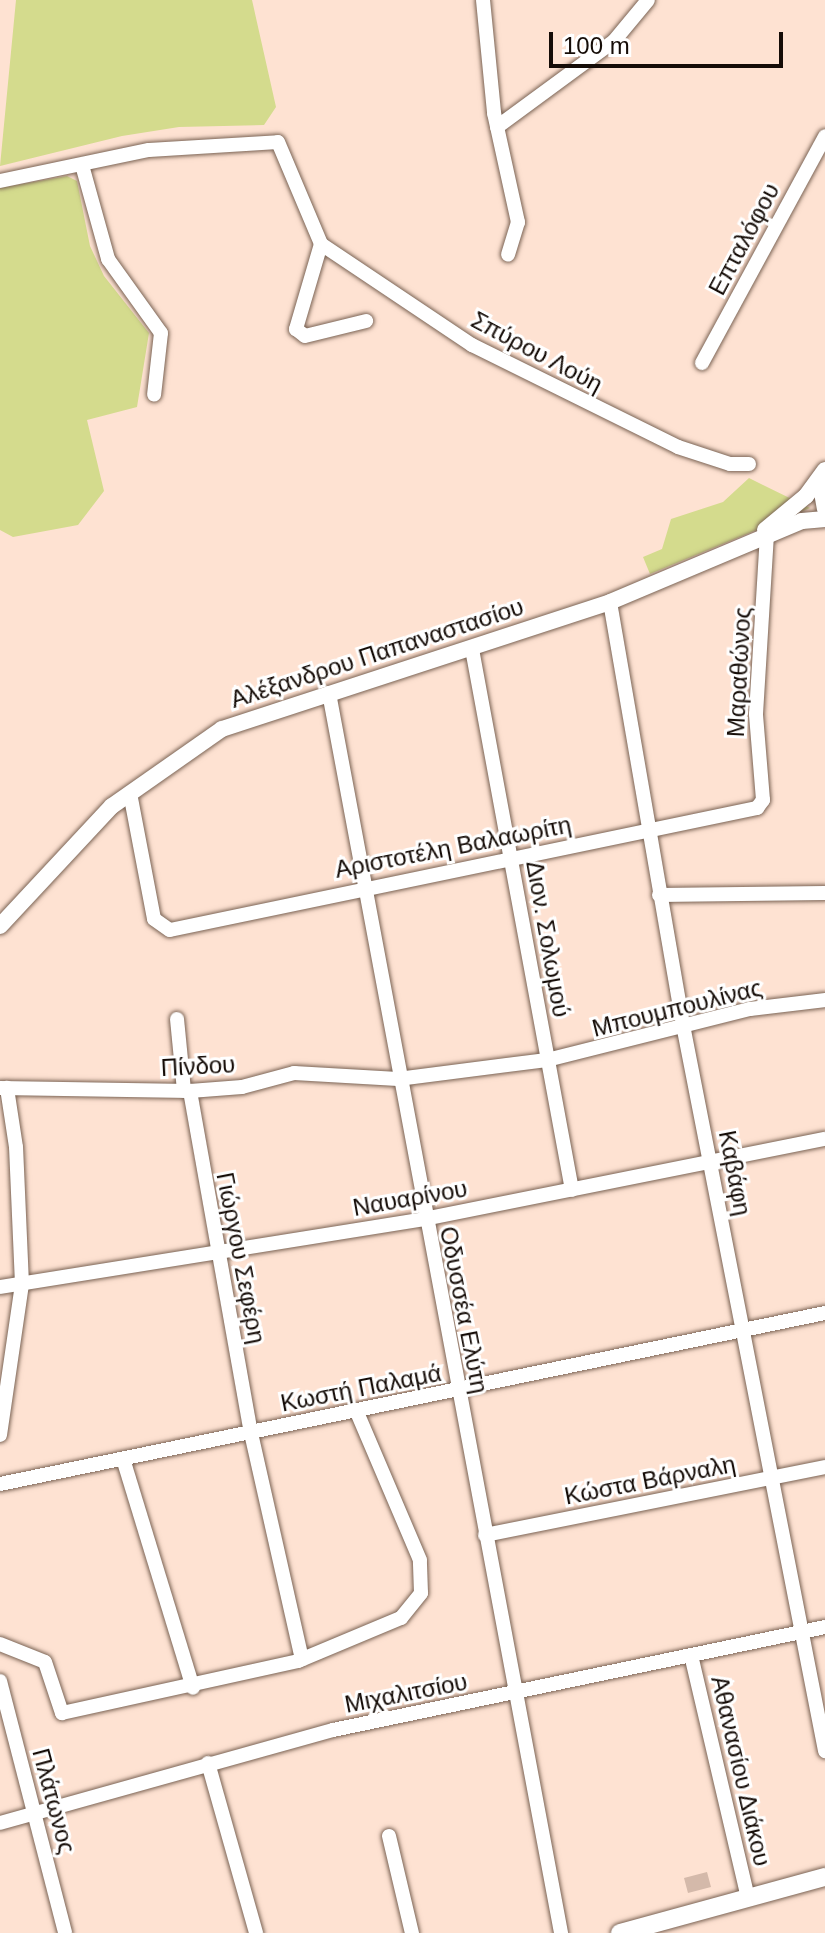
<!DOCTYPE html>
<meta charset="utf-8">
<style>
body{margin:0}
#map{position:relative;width:825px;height:1933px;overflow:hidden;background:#fee2d2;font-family:Arial,sans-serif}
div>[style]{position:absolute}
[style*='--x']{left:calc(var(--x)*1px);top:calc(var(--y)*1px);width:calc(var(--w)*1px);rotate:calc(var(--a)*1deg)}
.green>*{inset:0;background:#d4db8d}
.building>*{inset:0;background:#d4b9aa}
.roads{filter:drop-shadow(0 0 2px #7a6354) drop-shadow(0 0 2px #7a6354)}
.minor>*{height:14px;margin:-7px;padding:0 7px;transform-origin:7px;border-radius:7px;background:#fff}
.tertiary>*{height:16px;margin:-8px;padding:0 8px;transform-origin:8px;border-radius:8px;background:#fff}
.secondary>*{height:18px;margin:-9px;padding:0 9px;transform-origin:9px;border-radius:9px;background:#fff}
span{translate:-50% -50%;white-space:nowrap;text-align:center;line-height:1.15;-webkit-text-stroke:6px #fff;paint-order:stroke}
.street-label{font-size:24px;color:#150c07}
.scale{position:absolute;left:549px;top:32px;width:234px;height:36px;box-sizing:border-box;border:4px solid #150c07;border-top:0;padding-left:10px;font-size:24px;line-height:28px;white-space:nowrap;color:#150c07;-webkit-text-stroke:6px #fff;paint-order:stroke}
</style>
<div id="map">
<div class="green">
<i style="clip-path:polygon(16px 0,252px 0,276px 107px,264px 125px,179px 127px,122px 136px,0 166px)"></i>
<i style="clip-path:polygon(67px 176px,77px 181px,90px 246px,104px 276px,149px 333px,137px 407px,87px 420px,104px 491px,78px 525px,13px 537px,0 530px,0 188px)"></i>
<i style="clip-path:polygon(749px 478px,810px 508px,650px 574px,643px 557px,662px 549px,671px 519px,723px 502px)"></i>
</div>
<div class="building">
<i style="clip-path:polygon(707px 1872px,711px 1887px,688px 1893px,684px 1878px)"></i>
</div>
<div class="roads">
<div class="minor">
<i style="--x:483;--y:0;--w:114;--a:84.4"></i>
<i style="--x:494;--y:113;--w:112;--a:77.6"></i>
<i style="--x:518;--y:222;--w:34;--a:107"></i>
<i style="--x:497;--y:127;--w:145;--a:-36.3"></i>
<i style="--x:614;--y:41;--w:53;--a:-50.3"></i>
<i style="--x:82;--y:165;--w:98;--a:74.5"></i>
<i style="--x:108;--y:259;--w:91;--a:54.4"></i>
<i style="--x:161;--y:333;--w:62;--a:96.4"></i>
<i style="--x:0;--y:181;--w:152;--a:-11.8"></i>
<i style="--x:149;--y:150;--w:129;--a:-3.5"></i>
<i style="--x:278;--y:142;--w:111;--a:67.1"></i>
<i style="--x:321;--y:244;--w:89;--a:106.4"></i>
<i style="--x:296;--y:329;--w:11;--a:38"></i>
<i style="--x:305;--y:336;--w:63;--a:-13.8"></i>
<i style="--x:321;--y:244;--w:182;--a:33.8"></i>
<i style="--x:472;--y:345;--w:230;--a:26.3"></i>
<i style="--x:678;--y:447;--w:55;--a:18.1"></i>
<i style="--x:730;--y:464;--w:19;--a:0"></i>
<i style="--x:702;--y:363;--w:258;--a:-61.5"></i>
<i style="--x:610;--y:602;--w:429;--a:80.2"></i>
<i style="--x:683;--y:1025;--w:740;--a:78.93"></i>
<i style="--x:472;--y:649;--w:550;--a:79.53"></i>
<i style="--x:329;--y:693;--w:1262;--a:79.4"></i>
<i style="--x:130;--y:793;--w:128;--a:79.2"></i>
<i style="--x:154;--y:919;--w:19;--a:35"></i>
<i style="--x:170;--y:930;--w:600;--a:-11.74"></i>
<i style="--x:757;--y:808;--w:10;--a:-53"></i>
<i style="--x:763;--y:800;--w:86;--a:-94.7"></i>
<i style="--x:756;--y:714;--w:178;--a:-86.5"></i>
<i style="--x:659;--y:895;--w:166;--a:-0.7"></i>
<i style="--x:177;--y:1019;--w:72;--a:84.4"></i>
<i style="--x:0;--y:1088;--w:190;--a:0.9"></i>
<i style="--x:190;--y:1091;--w:52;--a:-4.4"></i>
<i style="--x:242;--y:1087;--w:54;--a:-15.1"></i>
<i style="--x:294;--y:1073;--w:104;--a:3.3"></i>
<i style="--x:398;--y:1079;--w:150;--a:-7.3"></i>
<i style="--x:547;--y:1060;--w:209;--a:-14.1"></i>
<i style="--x:750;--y:1009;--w:76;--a:-6.8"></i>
<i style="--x:190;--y:1091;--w:347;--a:79.9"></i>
<i style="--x:251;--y:1433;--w:232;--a:77.3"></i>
<i style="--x:0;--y:1287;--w:429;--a:-9.1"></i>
<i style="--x:424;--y:1219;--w:409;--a:-11.3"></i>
<i style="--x:0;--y:1435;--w:153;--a:-81.7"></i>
<i style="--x:22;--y:1284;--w:137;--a:-92.5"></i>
<i style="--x:16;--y:1147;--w:60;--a:-98.7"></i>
<i style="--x:124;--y:1462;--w:236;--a:73"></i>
<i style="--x:0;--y:1484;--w:843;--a:-11.71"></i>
<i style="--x:485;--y:1535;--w:347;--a:-11.3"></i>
<i style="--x:0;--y:1644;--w:48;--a:21.8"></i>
<i style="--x:45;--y:1662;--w:54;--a:71.6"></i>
<i style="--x:62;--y:1713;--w:242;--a:-12.4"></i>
<i style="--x:298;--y:1661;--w:112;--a:-22.7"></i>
<i style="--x:401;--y:1618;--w:32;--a:-51"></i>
<i style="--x:421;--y:1593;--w:33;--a:-92"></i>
<i style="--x:420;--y:1560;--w:163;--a:-113.1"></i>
<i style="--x:691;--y:1655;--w:250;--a:76.8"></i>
<i style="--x:0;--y:1681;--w:260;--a:75.5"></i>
<i style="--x:208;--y:1763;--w:177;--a:74.2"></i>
<i style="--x:0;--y:1823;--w:346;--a:-15.6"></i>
<i style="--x:333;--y:1730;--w:503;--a:-11.82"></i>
<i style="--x:389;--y:1836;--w:100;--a:76.7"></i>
</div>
<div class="tertiary">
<i style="--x:820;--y:481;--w:28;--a:80"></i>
<i style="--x:765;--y:530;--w:53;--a:-39.7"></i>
<i style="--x:806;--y:496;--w:32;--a:-54"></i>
<i style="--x:0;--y:926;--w:164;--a:-47"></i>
<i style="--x:112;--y:806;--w:134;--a:-35"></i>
<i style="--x:222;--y:729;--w:408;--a:-18.1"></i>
<i style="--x:610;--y:602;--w:208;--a:-22.9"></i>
<i style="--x:802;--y:521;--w:23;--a:-5"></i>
</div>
<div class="secondary">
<i style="--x:620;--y:1933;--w:213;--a:-15.3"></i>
</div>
</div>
<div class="street-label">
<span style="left:744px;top:239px;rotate:-62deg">Επταλόφου</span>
<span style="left:537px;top:352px;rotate:28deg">Σπύρου Λούη</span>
<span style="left:377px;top:653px;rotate:-18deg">Αλέξανδρου Παπαναστασίου</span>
<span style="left:739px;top:672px;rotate:-87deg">Μαραθώνος</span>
<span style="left:453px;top:847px;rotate:-11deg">Αριστοτέλη Βαλαωρίτη</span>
<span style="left:548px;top:939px;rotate:80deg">Διον. Σολωμού</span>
<span style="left:677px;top:1008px;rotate:-14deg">Μπουμπουλίνας</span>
<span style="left:198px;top:1066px;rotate:-3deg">Πίνδου</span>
<span style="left:735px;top:1173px;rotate:79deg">Καβάφη</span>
<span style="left:410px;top:1198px;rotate:-10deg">Ναυαρίνου</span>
<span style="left:241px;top:1258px;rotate:79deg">Γιώργου Σεφέρη</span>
<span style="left:464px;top:1310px;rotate:79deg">Οδυσσέα Ελύτη</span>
<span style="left:361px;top:1388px;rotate:-11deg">Κωστή Παλαμά</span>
<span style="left:650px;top:1480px;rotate:-11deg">Κώστα Βάρναλη</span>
<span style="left:406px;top:1693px;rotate:-11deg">Μιχαλιτσίου</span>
<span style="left:741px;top:1771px;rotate:77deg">Αθανασίου Διάκου</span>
<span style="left:54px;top:1801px;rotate:75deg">Πλάτωνος</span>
</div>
<div class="scale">100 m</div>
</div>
